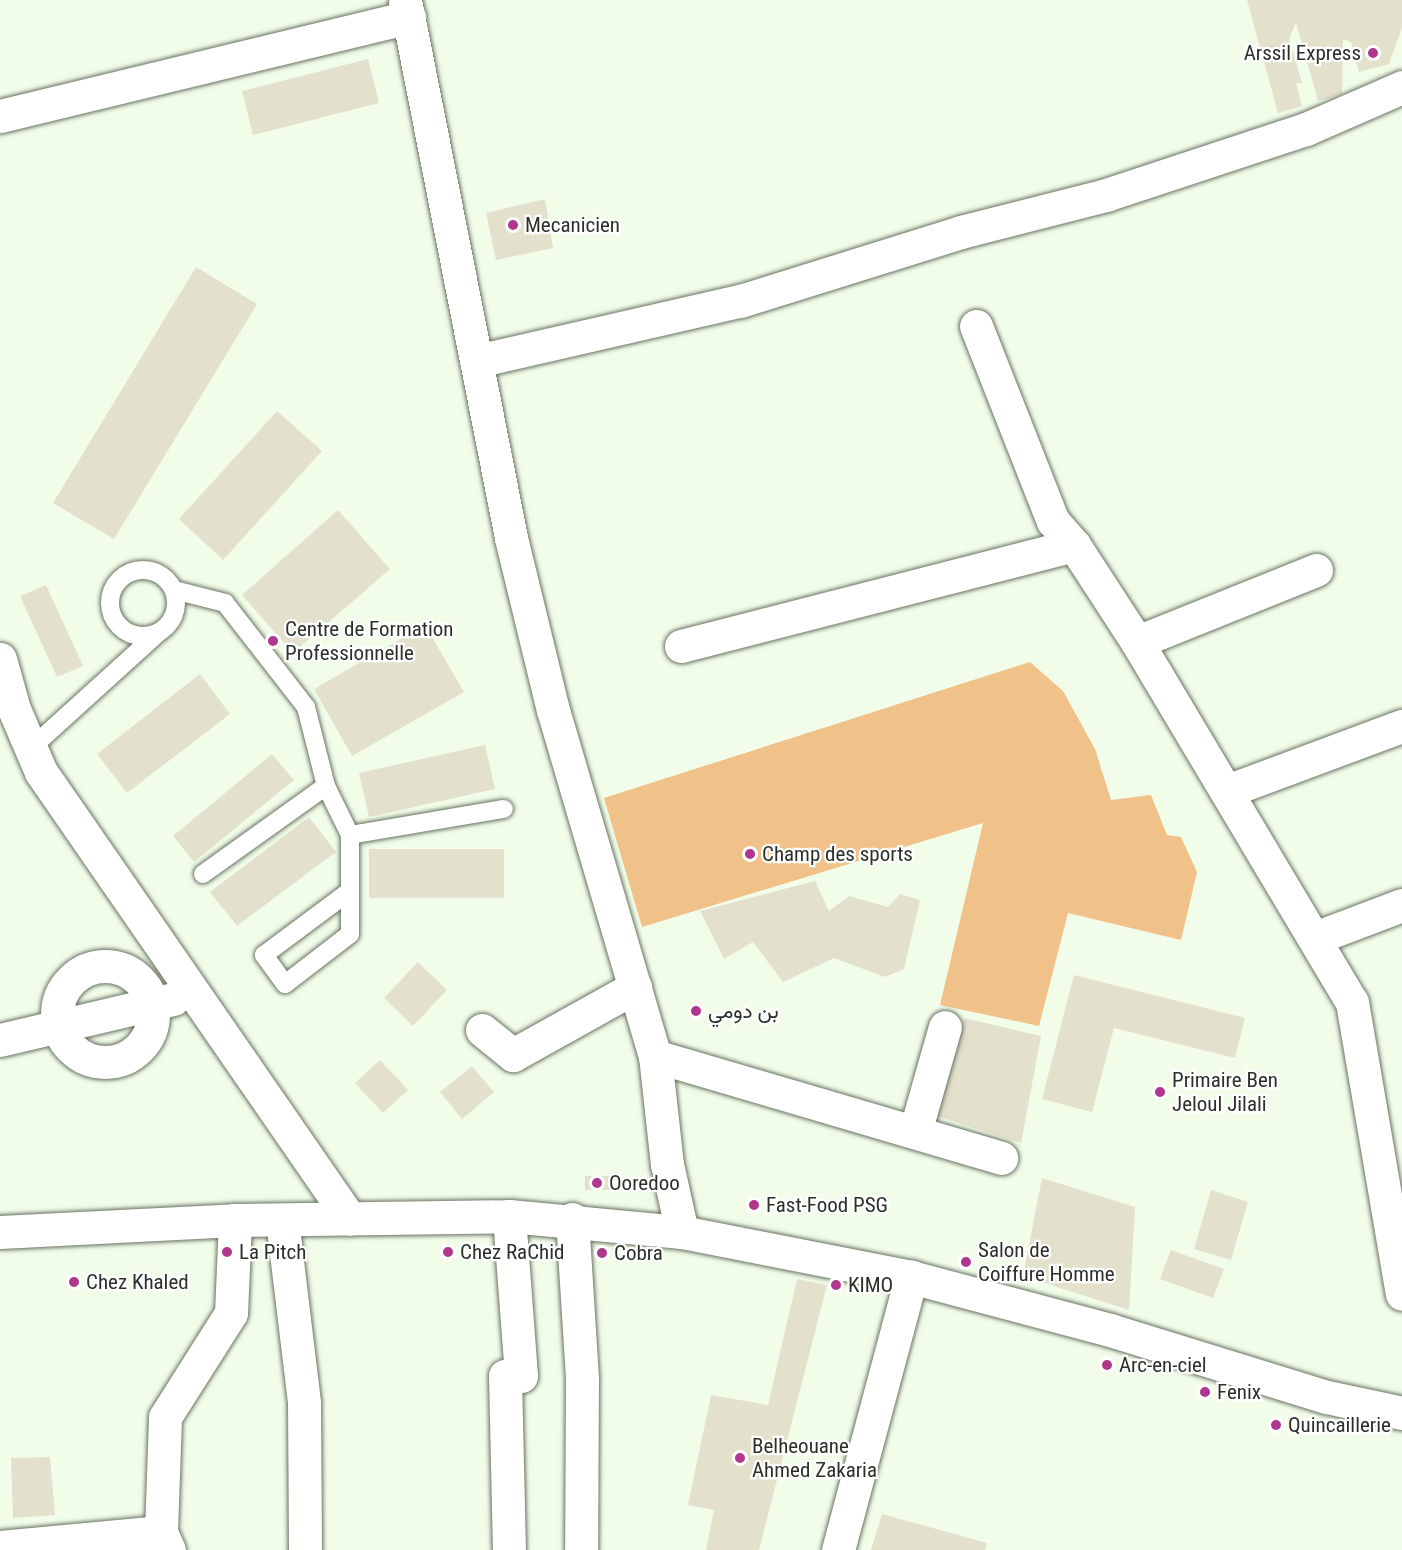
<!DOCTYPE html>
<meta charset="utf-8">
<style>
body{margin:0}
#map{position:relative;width:1402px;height:1550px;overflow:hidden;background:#f1fde9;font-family:"Roboto Condensed",Vazirmatn,sans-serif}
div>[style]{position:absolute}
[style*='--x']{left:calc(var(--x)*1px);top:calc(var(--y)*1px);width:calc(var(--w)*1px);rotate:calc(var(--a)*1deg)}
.green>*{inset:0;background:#f0c188}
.building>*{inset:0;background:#e3e1cc}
.roads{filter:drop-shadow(0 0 2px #697362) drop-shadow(0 0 2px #697362)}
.lane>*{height:18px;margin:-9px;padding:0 9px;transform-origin:9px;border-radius:9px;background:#fff}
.lane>.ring{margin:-9px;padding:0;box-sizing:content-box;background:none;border:18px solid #fff;border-radius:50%}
.street>*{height:33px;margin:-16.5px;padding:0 16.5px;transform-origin:16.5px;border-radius:16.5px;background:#fff}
.street>.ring{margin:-16.5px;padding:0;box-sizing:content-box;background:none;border:33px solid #fff;border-radius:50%}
.secondary>*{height:33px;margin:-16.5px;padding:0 16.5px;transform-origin:16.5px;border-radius:16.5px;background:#fff}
.dots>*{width:16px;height:16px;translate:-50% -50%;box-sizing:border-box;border:3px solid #fff;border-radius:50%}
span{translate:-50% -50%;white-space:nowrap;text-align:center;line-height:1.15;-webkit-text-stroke:4.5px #fff;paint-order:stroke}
.poi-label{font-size:21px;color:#2b3028}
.right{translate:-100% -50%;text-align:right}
.left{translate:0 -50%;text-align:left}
</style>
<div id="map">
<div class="green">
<i style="clip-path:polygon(1030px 662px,1063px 691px,1095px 749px,1111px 800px,1151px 795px,1167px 835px,1181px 837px,1197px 872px,1181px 940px,1068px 913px,1039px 1026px,940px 1005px,983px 823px,642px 927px,604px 798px)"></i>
</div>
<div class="building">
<i style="clip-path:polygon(1247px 0,1402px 0,1402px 28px,1389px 64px,1359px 72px,1351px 42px,1343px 39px,1342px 94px,1318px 101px,1296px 23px,1289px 39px,1302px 83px,1296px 83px,1302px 106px,1278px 113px)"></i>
<i style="clip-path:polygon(368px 59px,379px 103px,253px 135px,242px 91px)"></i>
<i style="clip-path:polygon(545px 199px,553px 248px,496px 260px,486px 213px)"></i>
<i style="clip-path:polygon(196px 267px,257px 304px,114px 539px,53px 503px)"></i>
<i style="clip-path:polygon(277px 411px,322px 451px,223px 560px,179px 519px)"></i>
<i style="clip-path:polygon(338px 510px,390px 569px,293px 653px,242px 595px)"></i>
<i style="clip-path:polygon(46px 585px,83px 666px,57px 677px,20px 596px)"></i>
<i style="clip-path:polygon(425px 625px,464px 692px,352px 756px,314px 689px)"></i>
<i style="clip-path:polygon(200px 674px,230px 714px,127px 793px,97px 754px)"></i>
<i style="clip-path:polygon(485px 745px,495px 789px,369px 817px,359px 773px)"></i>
<i style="clip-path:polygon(272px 754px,294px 780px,194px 862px,173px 836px)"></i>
<i style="clip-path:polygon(309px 817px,336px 852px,237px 926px,210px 892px)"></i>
<i style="clip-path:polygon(369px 849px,504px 849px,504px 898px,369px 898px)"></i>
<i style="clip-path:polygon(815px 881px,829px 911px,849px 896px,888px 907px,900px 894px,920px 900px,904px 969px,885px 977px,834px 958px,783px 982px,753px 942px,724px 959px,700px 911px)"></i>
<i style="clip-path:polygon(418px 962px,447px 990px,413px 1026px,384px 998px)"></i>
<i style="clip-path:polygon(1074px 975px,1245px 1018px,1235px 1058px,1114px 1028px,1092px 1112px,1042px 1099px)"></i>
<i style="clip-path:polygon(964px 1018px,1041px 1036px,1021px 1143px,937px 1116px)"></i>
<i style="clip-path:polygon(380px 1060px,408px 1090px,383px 1113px,355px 1083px)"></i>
<i style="clip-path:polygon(472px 1066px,494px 1092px,462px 1119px,440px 1092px)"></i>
<i style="clip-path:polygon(585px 1176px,611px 1176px,611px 1190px,585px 1190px)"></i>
<i style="clip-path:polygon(1042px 1178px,1135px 1207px,1129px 1310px,1023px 1276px)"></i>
<i style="clip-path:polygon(1211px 1190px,1248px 1202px,1231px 1260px,1194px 1249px)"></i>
<i style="clip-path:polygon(1171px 1250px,1224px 1269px,1213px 1298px,1160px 1279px)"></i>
<i style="clip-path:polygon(797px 1279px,827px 1285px,759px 1550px,706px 1550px,714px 1510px,688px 1505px,711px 1395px,768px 1405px)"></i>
<i style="clip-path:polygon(50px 1457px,55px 1515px,13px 1518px,11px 1458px)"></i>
<i style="clip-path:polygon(882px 1514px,987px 1543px,985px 1550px,871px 1550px)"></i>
</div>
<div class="roads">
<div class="lane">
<i class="ring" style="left:110px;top:570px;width:48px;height:48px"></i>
<i style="--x:174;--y:590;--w:53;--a:14.3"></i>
<i style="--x:225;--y:603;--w:132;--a:52.1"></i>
<i style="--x:306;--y:707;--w:81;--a:75.8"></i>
<i style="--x:326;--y:786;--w:55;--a:63.9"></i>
<i style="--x:350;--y:835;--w:99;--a:90"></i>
<i style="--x:350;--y:934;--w:82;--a:142.4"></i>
<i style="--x:285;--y:984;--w:36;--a:-126"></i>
<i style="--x:264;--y:955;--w:107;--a:-36.7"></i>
<i style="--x:30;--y:749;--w:173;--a:-42.2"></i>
<i style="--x:350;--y:835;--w:156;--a:-9.6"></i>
<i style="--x:203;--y:874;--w:151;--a:-35.6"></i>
</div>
<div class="street">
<i style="--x:405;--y:0;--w:548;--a:78.85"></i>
<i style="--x:511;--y:538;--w:177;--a:76.3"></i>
<i style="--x:553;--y:710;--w:361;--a:73.6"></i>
<i style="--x:655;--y:1056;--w:109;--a:83.7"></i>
<i style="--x:667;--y:1164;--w:70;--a:77.6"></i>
<i style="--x:0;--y:116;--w:421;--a:-13.6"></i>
<i style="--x:976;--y:326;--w:210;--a:68.5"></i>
<i style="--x:1053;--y:521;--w:32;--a:49"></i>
<i style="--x:1074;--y:545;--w:116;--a:57"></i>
<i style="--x:1137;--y:642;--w:419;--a:59.2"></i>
<i style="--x:1352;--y:1002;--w:296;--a:80.3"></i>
<i style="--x:477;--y:361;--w:270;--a:-12.9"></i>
<i style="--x:740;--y:301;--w:232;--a:-17.3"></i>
<i style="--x:961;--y:232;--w:150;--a:-14.3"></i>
<i style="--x:1106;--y:195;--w:211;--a:-18.3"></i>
<i style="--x:1306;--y:129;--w:105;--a:-23.6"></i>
<i style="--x:1137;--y:642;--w:193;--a:-21.9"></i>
<i style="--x:681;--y:646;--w:406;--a:-14.4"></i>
<i style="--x:0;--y:659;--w:52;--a:74.4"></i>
<i style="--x:14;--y:709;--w:69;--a:66.8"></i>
<i style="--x:41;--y:772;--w:543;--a:55.34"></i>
<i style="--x:1227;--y:791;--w:187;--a:-20.4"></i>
<i style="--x:1315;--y:938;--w:93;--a:-20.8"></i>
<i class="ring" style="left:57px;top:966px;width:63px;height:63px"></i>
<i style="--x:482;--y:1030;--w:40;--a:39"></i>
<i style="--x:513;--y:1055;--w:140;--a:-29.1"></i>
<i style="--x:0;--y:1040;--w:178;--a:-13.3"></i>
<i style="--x:655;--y:1056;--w:361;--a:16.4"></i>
<i style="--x:915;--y:1132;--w:109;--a:-74.1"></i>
<i style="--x:509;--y:1216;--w:160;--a:85.7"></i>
<i style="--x:521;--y:1376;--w:16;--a:180"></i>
<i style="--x:505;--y:1376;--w:174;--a:88.7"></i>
<i style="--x:572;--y:1219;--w:161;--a:86.4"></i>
<i style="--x:582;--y:1380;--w:170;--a:90.3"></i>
<i style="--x:282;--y:1220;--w:184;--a:83.1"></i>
<i style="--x:304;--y:1403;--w:147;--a:89.6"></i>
<i style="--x:0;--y:1547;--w:162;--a:-5.3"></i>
<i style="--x:169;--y:1550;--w:20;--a:-114"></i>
<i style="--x:161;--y:1532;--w:115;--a:-88"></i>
<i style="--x:165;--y:1417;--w:123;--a:-57.6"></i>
<i style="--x:231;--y:1313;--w:93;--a:-87.5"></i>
<i style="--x:838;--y:1550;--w:283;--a:-75"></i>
</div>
<div class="secondary">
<i style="--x:0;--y:1232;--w:235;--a:-2.9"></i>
<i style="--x:235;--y:1220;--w:274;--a:-0.8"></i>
<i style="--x:509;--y:1216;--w:174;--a:5.3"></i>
<i style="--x:682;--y:1232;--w:233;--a:11.1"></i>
<i style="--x:911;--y:1277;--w:206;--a:14.9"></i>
<i style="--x:1110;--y:1330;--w:227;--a:17.2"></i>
<i style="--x:1327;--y:1397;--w:77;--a:12"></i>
</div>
</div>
<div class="dots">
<i style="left:1373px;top:53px;background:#af378d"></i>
<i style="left:513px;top:225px;background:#af378d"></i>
<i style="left:273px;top:641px;background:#af378d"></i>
<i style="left:750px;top:854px;background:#af378d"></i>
<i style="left:696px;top:1011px;background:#af378d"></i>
<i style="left:1160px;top:1092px;background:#af378d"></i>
<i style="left:597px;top:1183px;background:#af378d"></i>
<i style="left:754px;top:1205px;background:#af378d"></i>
<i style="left:227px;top:1252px;background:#af378d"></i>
<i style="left:448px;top:1252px;background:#af378d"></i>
<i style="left:602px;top:1253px;background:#af378d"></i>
<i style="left:966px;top:1262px;background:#af378d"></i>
<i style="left:74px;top:1282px;background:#af378d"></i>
<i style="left:836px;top:1285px;background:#af378d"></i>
<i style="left:1107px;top:1365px;background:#af378d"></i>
<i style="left:1205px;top:1392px;background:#af378d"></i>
<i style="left:1276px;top:1425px;background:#af378d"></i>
<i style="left:740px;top:1458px;background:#af378d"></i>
</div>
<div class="poi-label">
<span class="right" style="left:1361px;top:53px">Arssil Express</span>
<span class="left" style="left:525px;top:225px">Mecanicien</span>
<span class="left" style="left:285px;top:641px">Centre de Formation<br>Professionnelle</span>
<span class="left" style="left:762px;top:854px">Champ des sports</span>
<span class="left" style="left:708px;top:1011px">بن دومي</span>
<span class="left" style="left:1172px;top:1092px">Primaire Ben<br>Jeloul Jilali</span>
<span class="left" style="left:609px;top:1183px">Ooredoo</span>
<span class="left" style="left:766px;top:1205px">Fast-Food PSG</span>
<span class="left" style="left:978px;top:1262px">Salon de<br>Coiffure Homme</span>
<span class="left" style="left:239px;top:1252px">La Pitch</span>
<span class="left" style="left:460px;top:1252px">Chez RaChid</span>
<span class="left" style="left:614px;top:1253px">Cobra</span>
<span class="left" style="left:86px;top:1282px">Chez Khaled</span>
<span class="left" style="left:848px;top:1285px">KIMO</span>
<span class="left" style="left:1119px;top:1365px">Arc-en-ciel</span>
<span class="left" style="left:1217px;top:1392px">Fenix</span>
<span class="left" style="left:1288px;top:1425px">Quincaillerie</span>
<span class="left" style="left:752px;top:1458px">Belheouane<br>Ahmed Zakaria</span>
</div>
</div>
